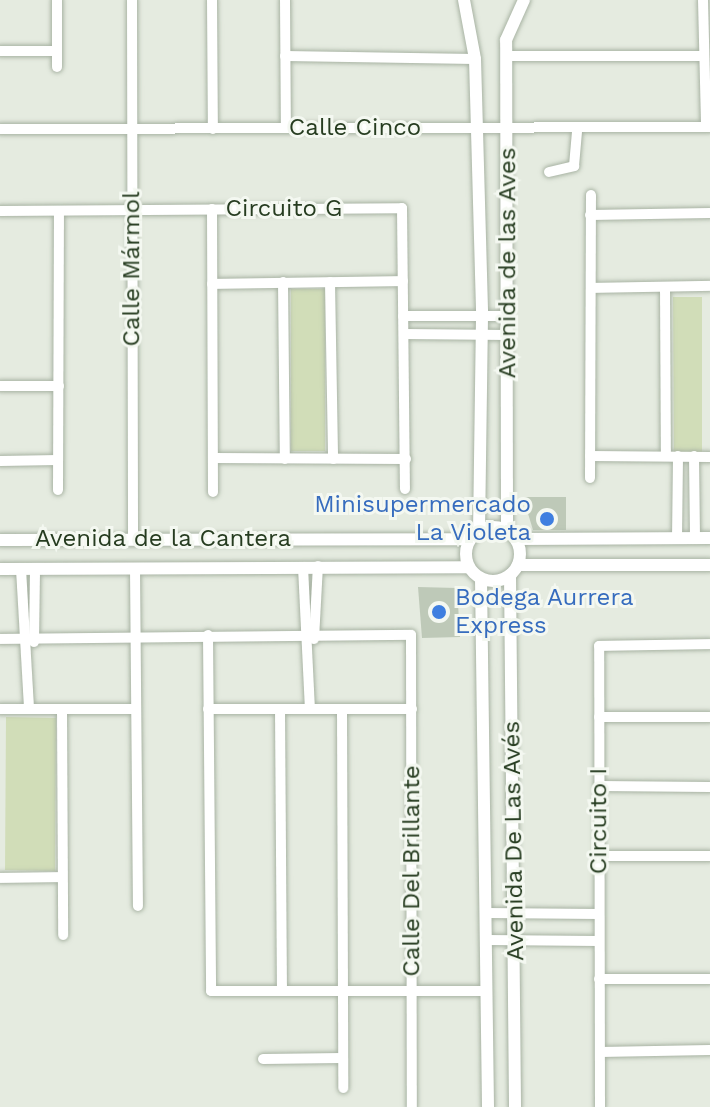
<!DOCTYPE html>
<meta charset="utf-8">
<style>
body{margin:0}
#map{position:relative;width:710px;height:1107px;overflow:hidden;background:#e5ebe0;font-family:"Work Sans",sans-serif}
div>[style]{position:absolute}
[style*='--x']{left:calc(var(--x)*1px);top:calc(var(--y)*1px);width:calc(var(--w)*1px);rotate:calc(var(--a)*1deg)}
.green>*{inset:0;background:#d1ddb8}
.building>*{inset:0;background:#bec9b8}
.roads{filter:drop-shadow(0 0 2px #a8b3a3) drop-shadow(0 0 2px #a8b3a3)}
.minor>*{height:10px;margin:-5px;padding:0 5px;transform-origin:5px;border-radius:5px;background:#fff}
.tertiary>*{height:12px;margin:-6px;padding:0 6px;transform-origin:6px;border-radius:6px;background:#fff}
.tertiary>.ring{margin:-6px;padding:0;box-sizing:content-box;background:none;border:12px solid #fff;border-radius:50%}
.dots>*{width:22px;height:22px;translate:-50% -50%;box-sizing:border-box;border:4px solid #f4f8f1;border-radius:50%}
span{translate:-50% -50%;white-space:nowrap;text-align:center;line-height:1.15;-webkit-text-stroke:6px #f4f8f1;paint-order:stroke}
.street-label{font-size:24px;color:#263c20}
.shop-label{font-size:24px;color:#366cbe}
.right{translate:-100% -50%;text-align:right}
.left{translate:0 -50%;text-align:left}
</style>
<div id="map">
<div class="green">
<i style="clip-path:polygon(291px 289px,325px 289px,325px 451px,291px 451px)"></i>
<i style="clip-path:polygon(673px 297px,702px 297px,702px 455px,674px 455px)"></i>
<i style="clip-path:polygon(6px 717px,56px 718px,55px 871px,5px 870px)"></i>
</div>
<div class="building">
<i style="clip-path:polygon(523px 497px,566px 497px,566px 530px,533px 530px)"></i>
<i style="clip-path:polygon(418px 587px,457px 588px,460px 637px,422px 638px)"></i>
</div>
<div class="roads">
<div class="minor">
<i style="--x:57;--y:0;--w:67;--a:90"></i>
<i style="--x:132;--y:0;--w:539;--a:89.89"></i>
<i style="--x:212;--y:0;--w:129;--a:89.6"></i>
<i style="--x:285;--y:0;--w:128;--a:89.6"></i>
<i style="--x:703;--y:0;--w:127;--a:88.6"></i>
<i style="--x:0;--y:51;--w:57;--a:0"></i>
<i style="--x:285;--y:56;--w:190;--a:0.9"></i>
<i style="--x:507;--y:56;--w:197;--a:0"></i>
<i style="--x:0;--y:129;--w:710;--a:-0.16"></i>
<i style="--x:549;--y:172;--w:26;--a:-13"></i>
<i style="--x:574;--y:166;--w:37;--a:-85"></i>
<i style="--x:212;--y:209;--w:283;--a:89.8"></i>
<i style="--x:0;--y:211;--w:402;--a:-0.4"></i>
<i style="--x:402;--y:208;--w:281;--a:89.4"></i>
<i style="--x:590;--y:215;--w:120;--a:-1"></i>
<i style="--x:283;--y:282;--w:177;--a:89.4"></i>
<i style="--x:330;--y:282;--w:177;--a:89"></i>
<i style="--x:212;--y:284;--w:191;--a:-0.9"></i>
<i style="--x:665;--y:287;--w:169;--a:89.7"></i>
<i style="--x:592;--y:288;--w:118;--a:-1"></i>
<i style="--x:403;--y:316;--w:105;--a:0"></i>
<i style="--x:404;--y:334;--w:104;--a:0.6"></i>
<i style="--x:0;--y:386;--w:59;--a:0"></i>
<i style="--x:590;--y:456;--w:120;--a:0.5"></i>
<i style="--x:694;--y:456;--w:82;--a:89.3"></i>
<i style="--x:213;--y:458;--w:193;--a:0.3"></i>
<i style="--x:0;--y:461;--w:58;--a:-1"></i>
<i style="--x:590;--y:478;--w:283;--a:-89.8"></i>
<i style="--x:58;--y:490;--w:279;--a:-89.8"></i>
<i style="--x:677;--y:539;--w:83;--a:-89.3"></i>
<i style="--x:303;--y:567;--w:142;--a:87.2"></i>
<i style="--x:135;--y:568;--w:338;--a:89.5"></i>
<i style="--x:21;--y:569;--w:139;--a:86.7"></i>
<i style="--x:208;--y:635;--w:356;--a:89.5"></i>
<i style="--x:211;--y:991;--w:276;--a:0"></i>
<i style="--x:0;--y:639;--w:411;--a:-0.6"></i>
<i style="--x:411;--y:635;--w:472;--a:89.9"></i>
<i style="--x:314;--y:639;--w:73;--a:-86.9"></i>
<i style="--x:34;--y:642;--w:74;--a:-89.2"></i>
<i style="--x:0;--y:709;--w:136;--a:0"></i>
<i style="--x:62;--y:709;--w:226;--a:89.7"></i>
<i style="--x:208;--y:709;--w:204;--a:0"></i>
<i style="--x:280;--y:709;--w:282;--a:89.6"></i>
<i style="--x:342;--y:709;--w:379;--a:89.8"></i>
<i style="--x:599;--y:717;--w:111;--a:0"></i>
<i style="--x:599;--y:786;--w:111;--a:0.5"></i>
<i style="--x:599;--y:856;--w:111;--a:0"></i>
<i style="--x:0;--y:878;--w:62;--a:-0.9"></i>
<i style="--x:487;--y:913;--w:112;--a:0.5"></i>
<i style="--x:487;--y:940;--w:112;--a:0.5"></i>
<i style="--x:599;--y:979;--w:111;--a:0"></i>
<i style="--x:600;--y:1052;--w:110;--a:-1"></i>
<i style="--x:263;--y:1059;--w:79;--a:-0.7"></i>
<i style="--x:600;--y:1107;--w:461;--a:-90.1"></i>
<i style="--x:599;--y:646;--w:111;--a:-1"></i>
</div>
<div class="tertiary">
<i style="--x:464;--y:0;--w:60;--a:79.4"></i>
<i style="--x:475;--y:59;--w:258;--a:88.4"></i>
<i style="--x:482;--y:317;--w:213;--a:90.8"></i>
<i class="ring" style="left:466px;top:527px;width:42px;height:42px"></i>
<i style="--x:507;--y:530;--w:490;--a:-90.1"></i>
<i style="--x:506;--y:40;--w:44;--a:-65.8"></i>
<i style="--x:516;--y:539;--w:194;--a:-0.3"></i>
<i style="--x:0;--y:540;--w:469;--a:-0.1"></i>
<i style="--x:518;--y:565;--w:192;--a:0"></i>
<i style="--x:0;--y:569;--w:469;--a:-0.2"></i>
<i style="--x:510;--y:575;--w:532;--a:89.46"></i>
<i style="--x:481;--y:579;--w:528;--a:89.24"></i>
</div>
</div>
<div class="dots">
<i style="left:547px;top:519px;background:#3f7fe0"></i>
<i style="left:439px;top:612px;background:#3f7fe0"></i>
</div>
<div class="street-label">
<span style="left:355px;top:128px">Calle Cinco</span>
<span style="left:284px;top:209px">Circuito G</span>
<span style="left:508px;top:263px;rotate:-90deg">Avenida de las Aves</span>
<span style="left:132px;top:269px;rotate:-90deg">Calle Mármol</span>
<span style="left:163px;top:539px">Avenida de la Cantera</span>
<span style="left:599px;top:821px;rotate:-90deg">Circuito I</span>
<span style="left:514px;top:841px;rotate:-91deg">Avenida De Las Avés</span>
<span style="left:412px;top:871px;rotate:-90deg">Calle Del Brillante</span>
</div>
<div class="shop-label">
<span class="right" style="left:531px;top:519px">Minisupermercado<br>La Violeta</span>
<span class="left" style="left:455px;top:612px">Bodega Aurrera<br>Express</span>
</div>
</div>
